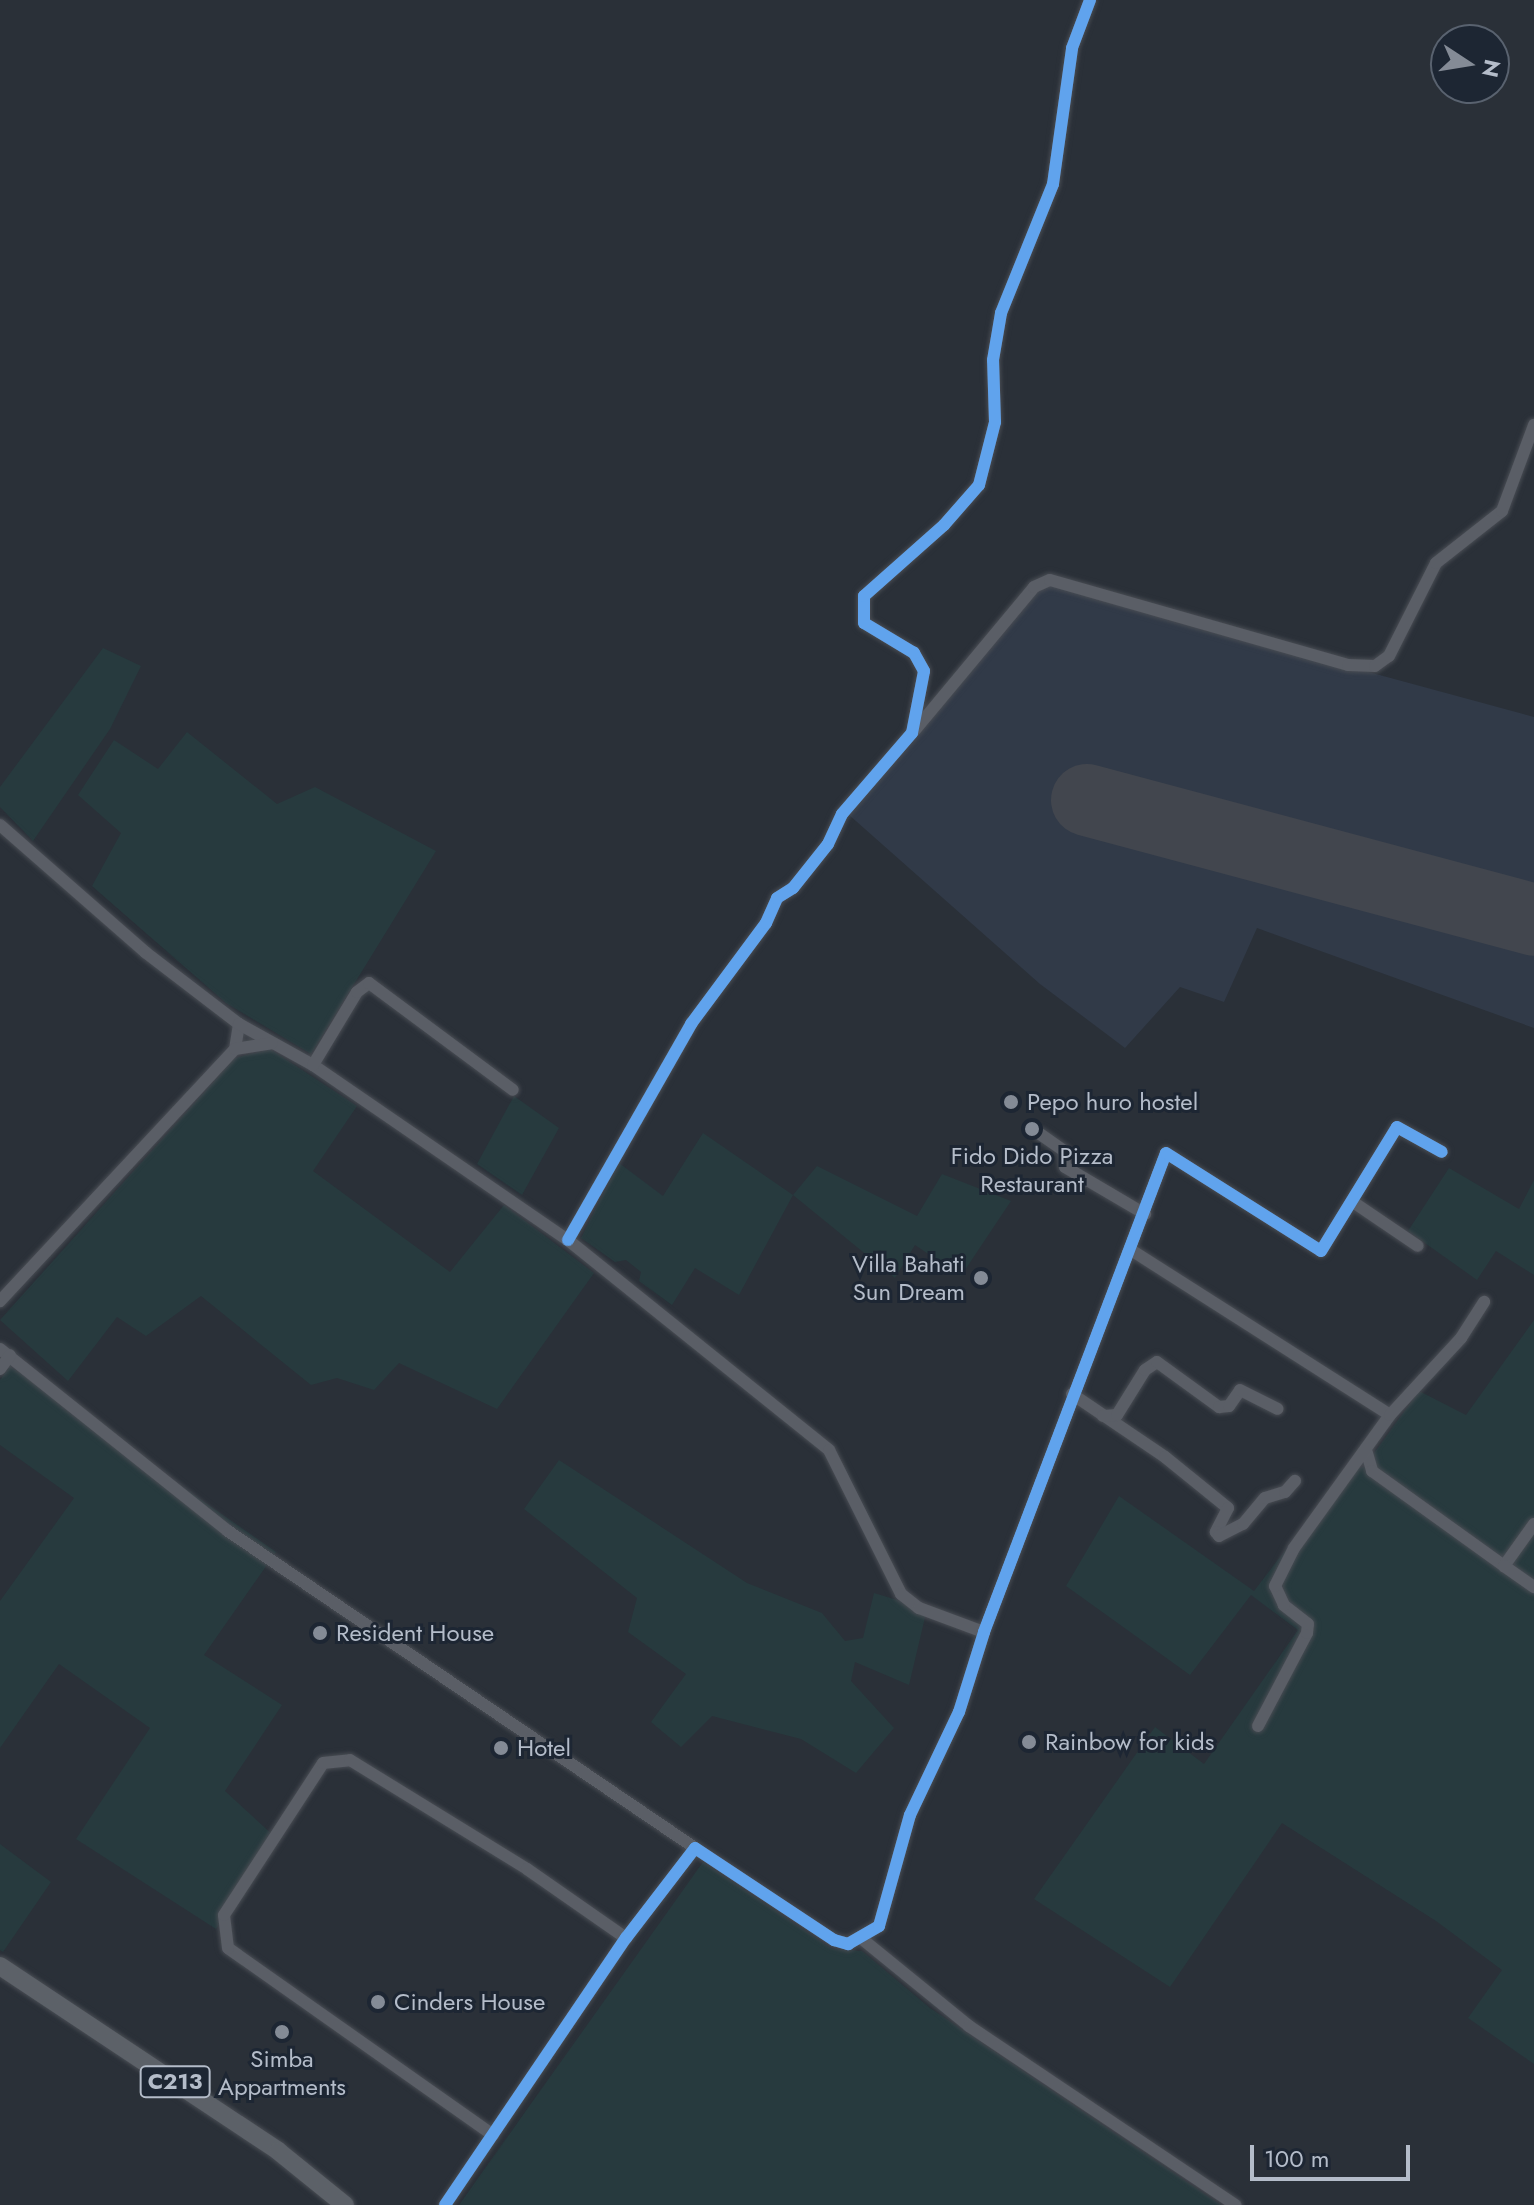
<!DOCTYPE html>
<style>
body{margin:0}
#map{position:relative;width:1534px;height:2205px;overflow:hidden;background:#2a3038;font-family:Jost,sans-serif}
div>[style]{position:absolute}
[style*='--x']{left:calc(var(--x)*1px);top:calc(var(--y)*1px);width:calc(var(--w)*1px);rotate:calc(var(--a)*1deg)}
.airport>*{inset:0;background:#313a48}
.green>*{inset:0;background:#273a3e}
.runway>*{height:72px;margin:-36px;padding:0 36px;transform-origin:36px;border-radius:36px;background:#42464e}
.roads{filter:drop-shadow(0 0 2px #484c53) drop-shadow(0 0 2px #484c53)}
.street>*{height:12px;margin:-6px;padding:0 6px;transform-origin:6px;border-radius:6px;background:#5a5e66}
.primary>*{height:18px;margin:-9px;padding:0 9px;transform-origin:9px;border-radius:9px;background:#5c6168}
.cycleway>*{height:12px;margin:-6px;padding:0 6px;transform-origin:6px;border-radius:6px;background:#60a3ed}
.dots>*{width:22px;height:22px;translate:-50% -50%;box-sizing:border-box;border:4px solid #1d2633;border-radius:50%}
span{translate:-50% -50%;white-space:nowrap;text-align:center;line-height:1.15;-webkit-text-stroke:6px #1d2633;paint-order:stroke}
.shield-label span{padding:2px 6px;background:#1d2633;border:2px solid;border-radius:6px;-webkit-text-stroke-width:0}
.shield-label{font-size:22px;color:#b4bcc9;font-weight:700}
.poi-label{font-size:24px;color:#b4bcc9}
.left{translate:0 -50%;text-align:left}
.right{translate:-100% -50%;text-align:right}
.north{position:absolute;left:1430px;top:24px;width:80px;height:80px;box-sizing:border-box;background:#1d2633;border:2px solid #59626f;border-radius:50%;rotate:102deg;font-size:22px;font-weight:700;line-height:32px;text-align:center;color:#b4bcc9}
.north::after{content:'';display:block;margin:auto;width:28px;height:36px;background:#848b96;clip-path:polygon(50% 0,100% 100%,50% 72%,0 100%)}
.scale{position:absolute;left:1250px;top:2145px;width:160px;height:36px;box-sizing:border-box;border:4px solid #b4bcc9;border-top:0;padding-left:10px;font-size:24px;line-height:28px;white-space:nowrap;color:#b4bcc9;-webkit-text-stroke:6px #1d2633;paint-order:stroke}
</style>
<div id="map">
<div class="airport">
<i style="clip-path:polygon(1044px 584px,1534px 717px,1534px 1028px,1257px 928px,1224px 1002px,1180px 987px,1125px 1048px,1040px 984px,848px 814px)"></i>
</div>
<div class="green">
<i style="clip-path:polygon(103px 648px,141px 666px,110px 729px,33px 841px,0 807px,0 787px)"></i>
<i style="clip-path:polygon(187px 732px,277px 804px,315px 787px,436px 851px,311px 1054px,226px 1003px,92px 886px,121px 833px,78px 795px,114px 740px,158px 769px)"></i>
<i style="clip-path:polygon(270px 1049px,357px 1106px,313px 1171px,450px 1272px,504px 1205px,594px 1273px,497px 1409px,399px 1363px,374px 1390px,337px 1378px,311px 1385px,201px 1296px,146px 1336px,117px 1317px,68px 1381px,0 1320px,235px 1058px)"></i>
<i style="clip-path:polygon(514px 1096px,559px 1128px,522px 1195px,477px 1164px)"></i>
<i style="clip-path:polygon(703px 1133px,793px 1195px,817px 1166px,917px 1216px,942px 1174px,1011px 1201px,961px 1276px,915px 1245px,895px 1278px,793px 1195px,739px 1295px,695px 1268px,672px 1305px,639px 1281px,641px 1272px,626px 1260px,615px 1262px,581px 1238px,619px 1163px,663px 1196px)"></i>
<i style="clip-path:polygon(1449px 1168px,1519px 1209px,1534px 1180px,1534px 1275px,1496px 1251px,1477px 1280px,1408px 1231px)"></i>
<i style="clip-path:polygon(1534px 1320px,1534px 2064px,1468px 2018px,1502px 1970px,1436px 1921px,1282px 1823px,1170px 1987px,1034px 1899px,1155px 1727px,1204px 1764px,1298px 1630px,1251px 1595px,1190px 1675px,1066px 1586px,1119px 1496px,1254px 1591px,1349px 1467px,1364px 1467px,1419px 1391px,1466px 1415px)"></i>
<i style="clip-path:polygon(10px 1366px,276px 1552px,204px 1655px,282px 1705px,225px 1791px,275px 1837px,216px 1929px,76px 1839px,150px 1728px,59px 1664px,0 1748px,0 1601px,74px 1498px,0 1445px,0 1380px)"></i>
<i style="clip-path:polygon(559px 1460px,747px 1583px,822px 1613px,845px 1641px,863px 1638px,874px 1593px,927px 1609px,909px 1685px,855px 1662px,851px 1681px,894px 1728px,856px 1773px,801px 1739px,712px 1716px,681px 1747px,651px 1722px,686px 1674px,628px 1632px,637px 1598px,524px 1509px)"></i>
<i style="clip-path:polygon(0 1844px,51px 1882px,3px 1952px,0 1950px)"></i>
<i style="clip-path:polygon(703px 1862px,832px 1949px,862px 1951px,930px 2008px,1221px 2205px,459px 2205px)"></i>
</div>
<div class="runway">
<i style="--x:1087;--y:800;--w:463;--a:15"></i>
</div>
<div class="roads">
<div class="street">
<i style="--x:915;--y:730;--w:186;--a:-50.2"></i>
<i style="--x:1034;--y:587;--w:17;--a:-24"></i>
<i style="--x:1050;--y:580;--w:310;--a:15.9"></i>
<i style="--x:1348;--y:665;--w:27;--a:2"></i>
<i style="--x:1375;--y:666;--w:17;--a:-36"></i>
<i style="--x:1389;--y:656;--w:104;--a:-63.2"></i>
<i style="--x:1436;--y:563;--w:84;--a:-38.2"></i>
<i style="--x:1502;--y:511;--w:92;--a:-69.6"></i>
<i style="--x:0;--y:825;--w:193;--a:41.2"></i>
<i style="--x:145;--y:952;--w:118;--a:37.5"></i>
<i style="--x:239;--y:1024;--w:25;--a:99"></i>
<i style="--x:235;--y:1049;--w:345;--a:133"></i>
<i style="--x:239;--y:1024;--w:85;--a:29"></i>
<i style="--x:313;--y:1065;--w:309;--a:34.5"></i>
<i style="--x:568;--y:1240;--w:335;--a:38.8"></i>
<i style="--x:829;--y:1450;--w:161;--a:63.4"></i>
<i style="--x:901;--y:1594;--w:23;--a:38"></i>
<i style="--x:919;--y:1608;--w:69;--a:20.3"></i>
<i style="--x:235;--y:1049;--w:37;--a:-9"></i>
<i style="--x:313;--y:1065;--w:85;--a:-58.9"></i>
<i style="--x:357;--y:992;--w:15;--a:-37"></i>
<i style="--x:369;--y:983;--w:179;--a:36.6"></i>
<i style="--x:1040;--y:1134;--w:29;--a:35"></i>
<i style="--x:1064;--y:1151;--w:16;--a:86"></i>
<i style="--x:1065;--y:1167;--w:93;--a:30.4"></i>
<i style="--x:1353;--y:1202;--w:78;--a:34.1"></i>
<i style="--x:568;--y:1240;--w:249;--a:-60.3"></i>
<i style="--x:691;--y:1024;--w:126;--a:-53.4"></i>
<i style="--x:766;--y:923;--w:27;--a:-66"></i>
<i style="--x:777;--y:898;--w:19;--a:-32"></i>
<i style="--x:793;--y:888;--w:56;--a:-51.5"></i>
<i style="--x:828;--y:844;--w:33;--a:-65"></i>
<i style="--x:842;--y:814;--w:107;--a:-49.2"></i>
<i style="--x:912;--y:733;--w:63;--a:-79"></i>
<i style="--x:924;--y:671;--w:21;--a:-119"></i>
<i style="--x:914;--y:653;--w:58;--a:-149"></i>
<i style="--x:864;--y:623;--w:27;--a:-90"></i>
<i style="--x:864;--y:596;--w:107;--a:-41.6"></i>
<i style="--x:944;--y:525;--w:53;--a:-48.8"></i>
<i style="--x:979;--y:485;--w:65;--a:-75.7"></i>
<i style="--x:995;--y:422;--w:62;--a:-91.8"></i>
<i style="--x:993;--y:360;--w:48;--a:-80.3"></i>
<i style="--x:1001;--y:313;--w:139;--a:-68"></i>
<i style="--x:1053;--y:184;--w:137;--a:-82"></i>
<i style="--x:1072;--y:48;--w:51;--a:-69.4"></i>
<i style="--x:1131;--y:1250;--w:307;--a:32.5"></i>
<i style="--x:0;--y:1349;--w:292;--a:38.6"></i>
<i style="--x:228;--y:1531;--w:564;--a:34.17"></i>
<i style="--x:0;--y:1369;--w:17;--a:-54"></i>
<i style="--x:1072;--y:1394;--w:112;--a:34.1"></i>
<i style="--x:1165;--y:1457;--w:81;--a:39"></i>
<i style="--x:1228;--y:1508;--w:27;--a:117"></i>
<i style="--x:1216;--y:1532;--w:5;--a:53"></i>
<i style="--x:1219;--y:1536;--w:27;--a:-27"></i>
<i style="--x:1243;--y:1524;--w:34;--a:-50"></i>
<i style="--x:1265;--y:1498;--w:21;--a:-17"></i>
<i style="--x:1285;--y:1492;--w:15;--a:-48"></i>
<i style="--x:1103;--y:1416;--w:14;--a:-4"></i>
<i style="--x:1117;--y:1415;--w:53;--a:-58.1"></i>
<i style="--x:1145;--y:1370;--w:14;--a:-34"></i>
<i style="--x:1157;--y:1362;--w:77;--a:36"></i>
<i style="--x:1219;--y:1407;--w:10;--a:-6"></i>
<i style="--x:1229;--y:1406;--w:19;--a:-55"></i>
<i style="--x:1240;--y:1390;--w:42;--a:26.6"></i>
<i style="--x:1367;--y:1453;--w:19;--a:74"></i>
<i style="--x:1372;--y:1471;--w:163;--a:35.7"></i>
<i style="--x:1534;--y:1524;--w:52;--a:125.5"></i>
<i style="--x:1504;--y:1566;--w:37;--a:35"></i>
<i style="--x:1258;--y:1726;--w:105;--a:-62.2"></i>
<i style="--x:1307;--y:1633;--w:9;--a:-84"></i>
<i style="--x:1308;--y:1624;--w:31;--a:-142"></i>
<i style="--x:1284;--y:1605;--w:21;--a:-115"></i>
<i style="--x:1275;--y:1586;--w:42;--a:-63.4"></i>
<i style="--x:1294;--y:1548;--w:164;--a:-54.2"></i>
<i style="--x:1390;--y:1415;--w:105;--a:-47.3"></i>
<i style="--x:1461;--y:1338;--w:43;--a:-57.4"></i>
<i style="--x:862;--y:1939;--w:138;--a:39.1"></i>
<i style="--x:969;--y:2026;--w:321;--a:33.9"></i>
<i style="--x:493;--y:2135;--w:324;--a:-144.8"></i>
<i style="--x:228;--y:1948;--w:33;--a:-97"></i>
<i style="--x:224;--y:1915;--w:181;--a:-56.9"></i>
<i style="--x:323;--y:1763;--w:27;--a:-6"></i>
<i style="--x:350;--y:1760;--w:208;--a:31.6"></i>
<i style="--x:527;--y:1869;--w:121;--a:34.9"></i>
<i style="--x:445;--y:2205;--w:323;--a:-55.9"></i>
<i style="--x:626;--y:1938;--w:113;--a:-52.5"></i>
<i style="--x:695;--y:1848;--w:167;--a:33.5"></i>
<i style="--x:834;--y:1940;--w:15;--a:16"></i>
<i style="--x:848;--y:1944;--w:36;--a:-30"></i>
<i style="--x:879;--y:1926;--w:115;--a:-74.4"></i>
<i style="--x:910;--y:1815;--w:114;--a:-64.6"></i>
<i style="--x:959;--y:1712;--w:84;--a:-72.6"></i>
<i style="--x:984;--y:1632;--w:512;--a:-69.2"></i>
<i style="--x:1166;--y:1153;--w:183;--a:32.3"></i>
<i style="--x:1321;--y:1251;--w:145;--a:-58.5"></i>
<i style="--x:1397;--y:1127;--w:51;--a:29.1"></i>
</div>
<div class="primary">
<i style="--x:0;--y:1966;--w:334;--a:33.6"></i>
<i style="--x:278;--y:2151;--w:86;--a:38.9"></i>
</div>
</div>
<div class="cycleway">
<i style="--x:568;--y:1240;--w:249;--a:-60.3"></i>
<i style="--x:691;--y:1024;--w:126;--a:-53.4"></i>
<i style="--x:766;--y:923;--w:27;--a:-66"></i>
<i style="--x:777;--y:898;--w:19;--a:-32"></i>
<i style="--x:793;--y:888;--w:56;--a:-51.5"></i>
<i style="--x:828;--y:844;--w:33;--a:-65"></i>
<i style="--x:842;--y:814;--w:107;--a:-49.2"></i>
<i style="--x:912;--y:733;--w:63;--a:-79"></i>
<i style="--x:924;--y:671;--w:21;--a:-119"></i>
<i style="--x:914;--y:653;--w:58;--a:-149"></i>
<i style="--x:864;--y:623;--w:27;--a:-90"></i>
<i style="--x:864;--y:596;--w:107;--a:-41.6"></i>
<i style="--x:944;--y:525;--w:53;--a:-48.8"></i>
<i style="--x:979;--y:485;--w:65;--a:-75.7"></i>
<i style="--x:995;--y:422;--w:62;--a:-91.8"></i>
<i style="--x:993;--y:360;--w:48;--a:-80.3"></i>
<i style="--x:1001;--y:313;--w:139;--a:-68"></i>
<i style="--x:1053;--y:184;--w:137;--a:-82"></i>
<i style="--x:1072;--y:48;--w:51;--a:-69.4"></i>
<i style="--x:445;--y:2205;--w:323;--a:-55.9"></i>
<i style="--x:626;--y:1938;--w:113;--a:-52.5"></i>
<i style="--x:695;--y:1848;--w:167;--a:33.5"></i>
<i style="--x:834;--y:1940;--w:15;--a:16"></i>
<i style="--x:848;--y:1944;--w:36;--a:-30"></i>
<i style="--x:879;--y:1926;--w:115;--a:-74.4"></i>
<i style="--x:910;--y:1815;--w:114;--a:-64.6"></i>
<i style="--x:959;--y:1712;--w:84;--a:-72.6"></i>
<i style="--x:984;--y:1632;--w:512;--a:-69.2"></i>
<i style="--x:1166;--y:1153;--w:183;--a:32.3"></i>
<i style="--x:1321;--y:1251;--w:145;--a:-58.5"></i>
<i style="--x:1397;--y:1127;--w:51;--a:29.1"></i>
</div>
<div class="dots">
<i style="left:1011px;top:1102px;background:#848b96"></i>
<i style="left:1032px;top:1129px;background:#848b96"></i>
<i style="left:981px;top:1278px;background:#848b96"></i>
<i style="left:320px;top:1633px;background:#848b96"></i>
<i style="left:1029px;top:1742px;background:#848b96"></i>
<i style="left:501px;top:1748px;background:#848b96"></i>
<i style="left:378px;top:2002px;background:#848b96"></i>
<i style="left:282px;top:2032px;background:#848b96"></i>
</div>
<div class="shield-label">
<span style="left:175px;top:2082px">C213</span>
</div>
<div class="poi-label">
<span class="left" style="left:1027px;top:1102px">Pepo huro hostel</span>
<span style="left:1032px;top:1170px">Fido Dido Pizza<br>Restaurant</span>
<span class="right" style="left:965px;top:1278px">Villa Bahati<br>Sun Dream</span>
<span class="left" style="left:336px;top:1633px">Resident House</span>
<span class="left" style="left:1045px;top:1742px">Rainbow for kids</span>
<span class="left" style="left:517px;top:1748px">Hotel</span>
<span class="left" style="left:394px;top:2002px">Cinders House</span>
<span style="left:282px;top:2073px">Simba<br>Appartments</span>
</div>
<div class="north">N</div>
<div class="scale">100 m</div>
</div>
